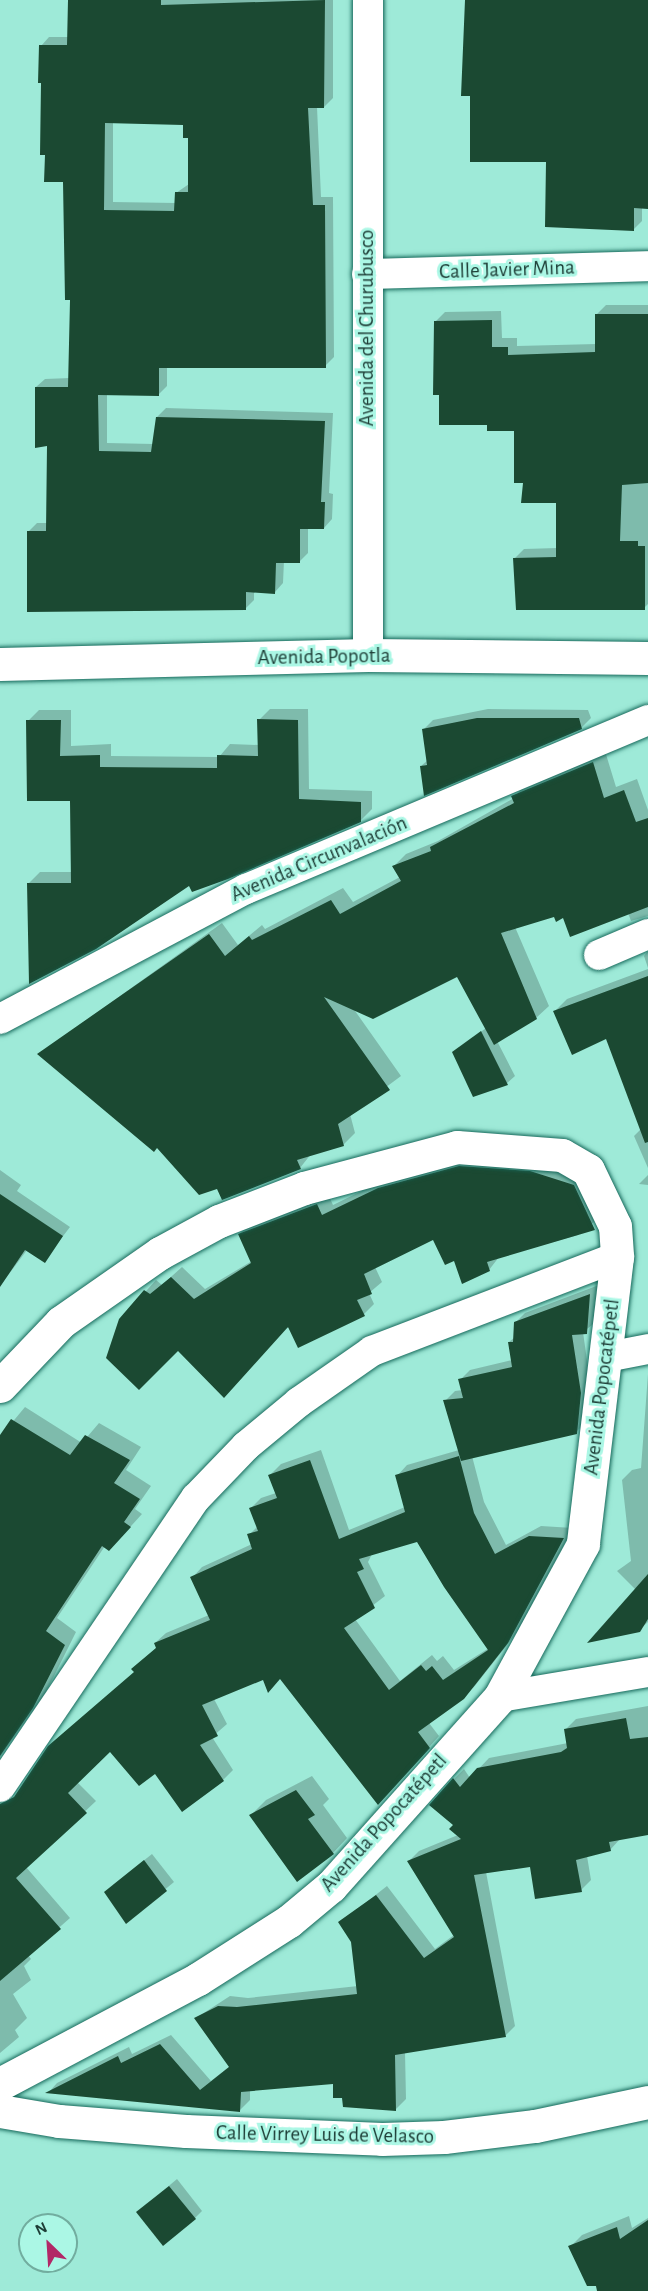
<!DOCTYPE html>
<meta charset="utf-8">
<style>
body{margin:0}
#map{position:relative;width:648px;height:2291px;overflow:hidden;background:#9eead8;font-family:"Alegreya Sans",sans-serif}
div>[style]{position:absolute}
[style*='--x']{left:calc(var(--x)*1px);top:calc(var(--y)*1px);width:calc(var(--w)*1px);rotate:calc(var(--a)*1deg)}
.shadow>*{inset:0;background:#0003}
.building>*{inset:0;background:#1b4932}
.roads{filter:drop-shadow(0 0 2px #16695b) drop-shadow(0 0 2px #16695b)}
.minor>*{height:30px;margin:-15px;padding:0 15px;transform-origin:15px;border-radius:15px;background:#fff}
.tertiary>*{height:33px;margin:-16.5px;padding:0 16.5px;transform-origin:16.5px;border-radius:16.5px;background:#fff}
span{translate:-50% -50%;white-space:nowrap;text-align:center;line-height:1.15;-webkit-text-stroke:6px #abf7e5;paint-order:stroke}
.street-label{font-size:21px;color:#1d3d36}
.north{position:absolute;left:18px;top:2213px;width:60px;height:60px;box-sizing:border-box;background:#abf7e5;border:2px solid #72ad9f;border-radius:50%;rotate:335deg;font-size:16px;font-weight:700;line-height:24px;text-align:center;color:#1d3d36}
.north::after{content:'';display:block;margin:auto;width:21px;height:27px;background:#b22867;clip-path:polygon(50% 0,100% 100%,50% 72%,0 100%)}
</style>
<div id="map">
<div class="shadow">
<i style="clip-path:polygon(evenodd,69px 0,333px 0,333px 98px,324px 107px,317px 107px,321px 197px,333px 197px,334px 357px,325px 366px,167px 367px,167px 386px,158px 395px,107px 393px,107px 443px,154px 444px,157px 417px,166px 408px,333px 413px,329px 493px,333px 494px,332px 519px,324px 528px,308px 528px,308px 553px,300px 561px,284px 561px,283px 583px,275px 592px,254px 591px,254px 600px,246px 608px,28px 532px,37px 523px,48px 523px,49px 445px,36px 387px,45px 379px,70px 378px,71px 298px,65px 180px,43px 81px,41px 46px,49px 37px,69px 37px,69px 0,113px 122px,184px 123px,189px 137px,189px 184px,176px 193px,176px 203px,113px 202px,113px 122px)"></i>
<i style="clip-path:polygon(466px 0,648px 0,648px 207px,642px 207px,642px 221px,634px 229px,471px 95px)"></i>
<i style="clip-path:polygon(606px 305px,648px 305px,648px 604px,644px 608px,515px 558px,524px 549px,557px 548px,558px 502px,525px 482px,516px 429px,488px 424px,440px 393px,435px 322px,445px 312px,501px 311px,502px 338px,517px 338px,517px 346px,596px 344px,596px 315px)"></i>
<i style="clip-path:polygon(270px 709px,308px 709px,309px 789px,372px 791px,372px 809px,360px 821px,189px 884px,29px 883px,40px 872px,72px 872px,72px 800px,28px 721px,39px 710px,71px 710px,71px 746px,111px 744px,111px 756px,219px 757px,230px 744px,259px 745px,259px 720px)"></i>
<i style="clip-path:polygon(488px 709px,588px 710px,591px 718px,581px 728px,421px 766px,428px 760px,423px 730px,433px 720px)"></i>
<i style="clip-path:polygon(605px 751px,616px 787px,637px 779px,648px 810px,648px 916px,631px 921px,628px 913px,555px 915px,515px 927px,549px 1006px,536px 1018px,497px 1041px,515px 1076px,507px 1083px,474px 1095px,454px 1052px,486px 1028px,457px 975px,353px 1008px,401px 1076px,350px 1114px,355px 1133px,343px 1145px,311px 1154px,300px 1168px,217px 1187px,158px 1146px,39px 1054px,222px 923px,238px 945px,262px 925px,265px 929px,343px 888px,353px 902px,400px 877px,394px 866px,406px 854px,438px 841px,514px 798px,525px 784px)"></i>
<i style="clip-path:polygon(648px 951px,648px 968px,644px 956px)"></i>
<i style="clip-path:polygon(648px 969px,648px 1168px,634px 1136px,641px 1129px,607px 1036px,555px 1011px,567px 999px)"></i>
<i style="clip-path:polygon(470px 1156px,585px 1174px,604px 1214px,578px 1235px,499px 1257px,489px 1270px,455px 1259px,434px 1238px,375px 1267px,382px 1282px,369px 1293px,374px 1304px,364px 1314px,178px 1348px,121px 1319px,156px 1280px,162px 1285px,182px 1267px,205px 1289px,252px 1261px,239px 1234px,250px 1224px,328px 1194px,333px 1205px,390px 1177px)"></i>
<i style="clip-path:polygon(0 1170px,21px 1185px,17px 1191px,70px 1227px,44px 1261px,27px 1250px,0 1286px)"></i>
<i style="clip-path:polygon(648px 1175px,648px 1185px,639px 1184px)"></i>
<i style="clip-path:polygon(evenodd,599px 1285px,596px 1322px,583px 1332px,590px 1382px,586px 1422px,576px 1432px,472px 1456px,484px 1502px,506px 1545px,541px 1526px,573px 1528px,518px 1631px,474px 1687px,429px 1723px,439px 1736px,389px 1792px,281px 1678px,263px 1678px,214px 1699px,227px 1724px,212px 1737px,233px 1770px,223px 1780px,156px 1772px,110px 1749px,77px 1782px,96px 1801px,26px 1867px,70px 1918px,28px 1955px,31px 1959px,24px 1966px,31px 1980px,13px 1994px,27px 2018px,15px 2030px,19px 2037px,0 2053px,0 1875px,136px 1672px,133px 1669px,157px 1647px,155px 1643px,166px 1633px,209px 1615px,192px 1578px,202px 1567px,252px 1544px,249px 1535px,258px 1526px,251px 1508px,261px 1498px,276px 1493px,270px 1475px,281px 1464px,321px 1450px,349px 1530px,405px 1507px,397px 1476px,407px 1465px,459px 1450px,445px 1401px,455px 1391px,463px 1390px,460px 1380px,470px 1370px,512px 1360px,509px 1342px,515px 1337px,515px 1323px,525px 1313px,599px 1285px,418px 1540px,489px 1648px,454px 1670px,443px 1656px,437px 1661px,432px 1655px,400px 1681px,355px 1619px,385px 1596px,368px 1562px,372px 1554px,418px 1540px)"></i>
<i style="clip-path:polygon(648px 1374px,648px 1622px,639px 1630px,636px 1590px,617px 1571px,631px 1561px,622px 1480px,632px 1470px,641px 1468px)"></i>
<i style="clip-path:polygon(25px 1407px,82px 1443px,99px 1423px,141px 1447px,126px 1470px,151px 1486px,135px 1509px,142px 1514px,122px 1536px,105px 1546px,57px 1618px,76px 1632px,45px 1694px,0 1757px,0 1437px)"></i>
<i style="clip-path:polygon(648px 1706px,648px 1833px,620px 1839px,610px 1850px,587px 1856px,591px 1880px,581px 1890px,531px 1865px,486px 1872px,515px 2026px,505px 2036px,405px 2052px,406px 2099px,396px 2109px,344px 2097px,334px 2083px,250px 2089px,250px 2100px,240px 2110px,49px 2092px,57px 2083px,129px 2047px,132px 2054px,171px 2035px,211px 2081px,230px 2066px,196px 2018px,230px 1996px,248px 1998px,358px 1986px,352px 1941px,340px 1923px,387px 1886px,435px 1949px,454px 1935px,409px 1861px,419px 1851px,458px 1835px,454px 1779px,464px 1769px,470px 1778px,489px 1758px,568px 1743px,566px 1729px,576px 1719px)"></i>
<i style="clip-path:polygon(312px 1776px,329px 1799px,323px 1805px,347px 1838px,333px 1853px,251px 1815px,266px 1800px)"></i>
<i style="clip-path:polygon(152px 1854px,174px 1882px,126px 1922px,113px 1885px)"></i>
<i style="clip-path:polygon(177px 2179px,202px 2211px,195px 2218px,138px 2212px)"></i>
<i style="clip-path:polygon(629px 2216px,632px 2228px,648px 2218px,648px 2282px,621px 2291px,599px 2291px,570px 2247px,582px 2235px)"></i>
</div>
<div class="building">
<i style="clip-path:polygon(evenodd,68px 0,161px 0,161px 5px,325px 0,324px 108px,308px 108px,313px 205px,325px 205px,326px 368px,159px 368px,159px 396px,98px 395px,99px 451px,151px 452px,156px 417px,325px 421px,321px 502px,325px 502px,324px 529px,300px 529px,300px 563px,276px 563px,275px 594px,246px 592px,246px 610px,27px 612px,27px 531px,46px 531px,47px 446px,35px 448px,35px 387px,68px 387px,70px 300px,65px 300px,63px 182px,44px 182px,45px 155px,40px 155px,41px 83px,38px 83px,39px 45px,67px 45px,68px 0,105px 123px,183px 125px,183px 138px,188px 138px,188px 192px,175px 192px,174px 211px,104px 210px,105px 123px)"></i>
<i style="clip-path:polygon(465px 0,648px 0,648px 209px,634px 208px,634px 231px,545px 227px,546px 162px,470px 162px,470px 96px,461px 96px)"></i>
<i style="clip-path:polygon(595px 314px,648px 314px,648px 483px,622px 485px,620px 541px,638px 541px,638px 546px,645px 546px,645px 610px,516px 610px,513px 558px,556px 557px,556px 503px,521px 503px,523px 483px,514px 483px,514px 431px,487px 431px,487px 425px,439px 425px,439px 395px,433px 395px,434px 321px,492px 320px,492px 347px,508px 347px,508px 355px,595px 352px)"></i>
<i style="clip-path:polygon(477px 718px,579px 718px,582px 729px,424px 796px,420px 766px,427px 765px,422px 729px)"></i>
<i style="clip-path:polygon(257px 719px,298px 720px,299px 799px,361px 802px,361px 822px,228px 879px,192px 892px,189px 886px,96px 949px,29px 984px,27px 883px,71px 883px,70px 801px,27px 801px,26px 720px,61px 720px,60px 756px,100px 755px,100px 767px,217px 768px,217px 755px,258px 756px)"></i>
<i style="clip-path:polygon(593px 762px,604px 798px,624px 790px,636px 822px,648px 818px,648px 907px,570px 937px,563px 918px,556px 922px,554px 917px,501px 933px,537px 1019px,494px 1045px,457px 977px,373px 1019px,324px 997px,390px 1090px,338px 1124px,344px 1146px,297px 1160px,301px 1169px,222px 1200px,217px 1189px,199px 1195px,157px 1148px,154px 1152px,37px 1054px,209px 934px,225px 956px,249px 936px,252px 940px,331px 900px,340px 914px,401px 881px,392px 866px,431px 851px,430px 847px,514px 803px,511px 796px)"></i>
<i style="clip-path:polygon(648px 976px,648px 1142px,645px 1143px,606px 1039px,572px 1055px,553px 1011px)"></i>
<i style="clip-path:polygon(481px 1031px,508px 1085px,473px 1097px,452px 1052px)"></i>
<i style="clip-path:polygon(459px 1166px,530px 1171px,574px 1185px,595px 1230px,487px 1262px,490px 1271px,462px 1284px,454px 1261px,445px 1265px,433px 1240px,364px 1274px,372px 1294px,357px 1300px,365px 1316px,298px 1348px,288px 1327px,224px 1398px,178px 1351px,139px 1390px,106px 1358px,119px 1319px,144px 1290px,150px 1294px,171px 1277px,194px 1299px,251px 1263px,238px 1234px,317px 1204px,322px 1215px,378px 1188px)"></i>
<i style="clip-path:polygon(0 1194px,63px 1236px,45px 1263px,25px 1250px,0 1287px)"></i>
<i style="clip-path:polygon(590px 1294px,587px 1334px,572px 1335px,581px 1393px,577px 1434px,461px 1461px,443px 1400px,463px 1398px,458px 1379px,512px 1367px,508px 1342px,513px 1342px,514px 1322px)"></i>
<i style="clip-path:polygon(11px 1419px,70px 1455px,85px 1435px,130px 1460px,114px 1483px,140px 1499px,124px 1522px,131px 1527px,109px 1551px,102px 1546px,46px 1631px,65px 1645px,33px 1708px,0 1756px,0 1435px)"></i>
<i style="clip-path:polygon(evenodd,459px 1456px,474px 1513px,495px 1554px,529px 1536px,564px 1538px,508px 1643px,464px 1699px,418px 1732px,430px 1748px,378px 1805px,280px 1679px,268px 1693px,263px 1680px,202px 1705px,218px 1736px,200px 1745px,224px 1781px,182px 1812px,155px 1774px,139px 1786px,110px 1752px,68px 1793px,87px 1813px,16px 1878px,61px 1929px,0 1981px,0 1804px,14px 1797px,48px 1746px,134px 1672px,131px 1669px,156px 1648px,154px 1643px,210px 1620px,190px 1577px,252px 1549px,247px 1534px,258px 1531px,249px 1508px,277px 1498px,268px 1475px,310px 1460px,339px 1539px,405px 1512px,395px 1475px,459px 1456px,417px 1542px,444px 1587px,488px 1650px,443px 1680px,432px 1666px,426px 1671px,421px 1665px,389px 1690px,344px 1628px,375px 1608px,357px 1572px,364px 1569px,359px 1559px,417px 1542px)"></i>
<i style="clip-path:polygon(648px 1574px,648px 1619px,640px 1632px,587px 1643px)"></i>
<i style="clip-path:polygon(626px 1718px,630px 1739px,648px 1737px,648px 1835px,609px 1842px,611px 1851px,576px 1860px,582px 1892px,535px 1899px,530px 1867px,474px 1875px,506px 2037px,395px 2055px,396px 2111px,343px 2107px,342px 2098px,333px 2098px,333px 2084px,241px 2092px,240px 2112px,45px 2093px,118px 2056px,121px 2063px,160px 2044px,200px 2090px,229px 2067px,194px 2018px,218px 2006px,237px 2007px,357px 1994px,351px 1942px,338px 1922px,376px 1895px,424px 1958px,454px 1937px,407px 1861px,461px 1839px,449px 1829px,453px 1825px,429px 1805px,453px 1778px,460px 1787px,477px 1768px,561px 1752px,567px 1748px,564px 1729px)"></i>
<i style="clip-path:polygon(296px 1790px,315px 1815px,308px 1819px,334px 1854px,297px 1882px,249px 1815px)"></i>
<i style="clip-path:polygon(144px 1860px,167px 1891px,126px 1924px,104px 1892px)"></i>
<i style="clip-path:polygon(169px 2186px,196px 2219px,163px 2246px,136px 2212px)"></i>
<i style="clip-path:polygon(648px 2220px,648px 2291px,597px 2291px,596px 2286px,587px 2286px,568px 2246px,617px 2227px,620px 2239px)"></i>
</div>
<div class="roads">
<div class="minor">
<i style="--x:368;--y:0;--w:655;--a:90"></i>
<i style="--x:367;--y:274;--w:281;--a:-1.6"></i>
<i style="--x:599;--y:955;--w:53;--a:-23.2"></i>
<i style="--x:0;--y:1019;--w:278;--a:-27.9"></i>
<i style="--x:246;--y:889;--w:436;--a:-22.8"></i>
<i style="--x:607;--y:1357;--w:42;--a:-11"></i>
<i style="--x:500;--y:1697;--w:150;--a:-9.6"></i>
<i style="--x:0;--y:1787;--w:349;--a:-55.9"></i>
<i style="--x:196;--y:1498;--w:72;--a:-46.1"></i>
<i style="--x:246;--y:1446;--w:69;--a:-39.7"></i>
<i style="--x:299;--y:1402;--w:89;--a:-34.9"></i>
<i style="--x:372;--y:1351;--w:262;--a:-21"></i>
</div>
<div class="tertiary">
<i style="--x:0;--y:664;--w:368;--a:-1.4"></i>
<i style="--x:368;--y:655;--w:280;--a:0.6"></i>
<i style="--x:0;--y:1386;--w:88;--a:-46.4"></i>
<i style="--x:61;--y:1322;--w:121;--a:-34.9"></i>
<i style="--x:160;--y:1253;--w:67;--a:-28.5"></i>
<i style="--x:219;--y:1221;--w:91;--a:-21.2"></i>
<i style="--x:304;--y:1188;--w:158;--a:-15"></i>
<i style="--x:457;--y:1147;--w:105;--a:4.4"></i>
<i style="--x:562;--y:1155;--w:30;--a:30"></i>
<i style="--x:588;--y:1170;--w:62;--a:64.3"></i>
<i style="--x:615;--y:1226;--w:31;--a:86"></i>
<i style="--x:617;--y:1257;--w:289;--a:96.8"></i>
<i style="--x:583;--y:1544;--w:174;--a:118.5"></i>
<i style="--x:500;--y:1697;--w:254;--a:131.8"></i>
<i style="--x:331;--y:1886;--w:55;--a:140.2"></i>
<i style="--x:289;--y:1921;--w:108;--a:147.5"></i>
<i style="--x:198;--y:1979;--w:224;--a:152.1"></i>
<i style="--x:0;--y:2111;--w:60;--a:9.6"></i>
<i style="--x:59;--y:2121;--w:127;--a:4.5"></i>
<i style="--x:186;--y:2131;--w:196;--a:2.3"></i>
<i style="--x:382;--y:2139;--w:62;--a:-1.8"></i>
<i style="--x:444;--y:2137;--w:92;--a:-6.9"></i>
<i style="--x:535;--y:2126;--w:116;--a:-12"></i>
</div>
</div>
<div class="street-label">
<span style="left:507px;top:270px;rotate:-2deg">Calle Javier Mina</span>
<span style="left:367px;top:328px;rotate:-90deg">Avenida del Churubusco</span>
<span style="left:324px;top:657px;rotate:-1deg">Avenida Popotla</span>
<span style="left:319px;top:859px;rotate:-23deg">Avenida Circunvalación</span>
<span style="left:602px;top:1387px;rotate:-83deg">Avenida Popocatépetl</span>
<span style="left:384px;top:1823px;rotate:-48deg">Avenida Popocatépetl</span>
<span style="left:325px;top:2135px;rotate:1deg">Calle Virrey Luis de Velasco</span>
</div>
<div class="north">N</div>
</div>
